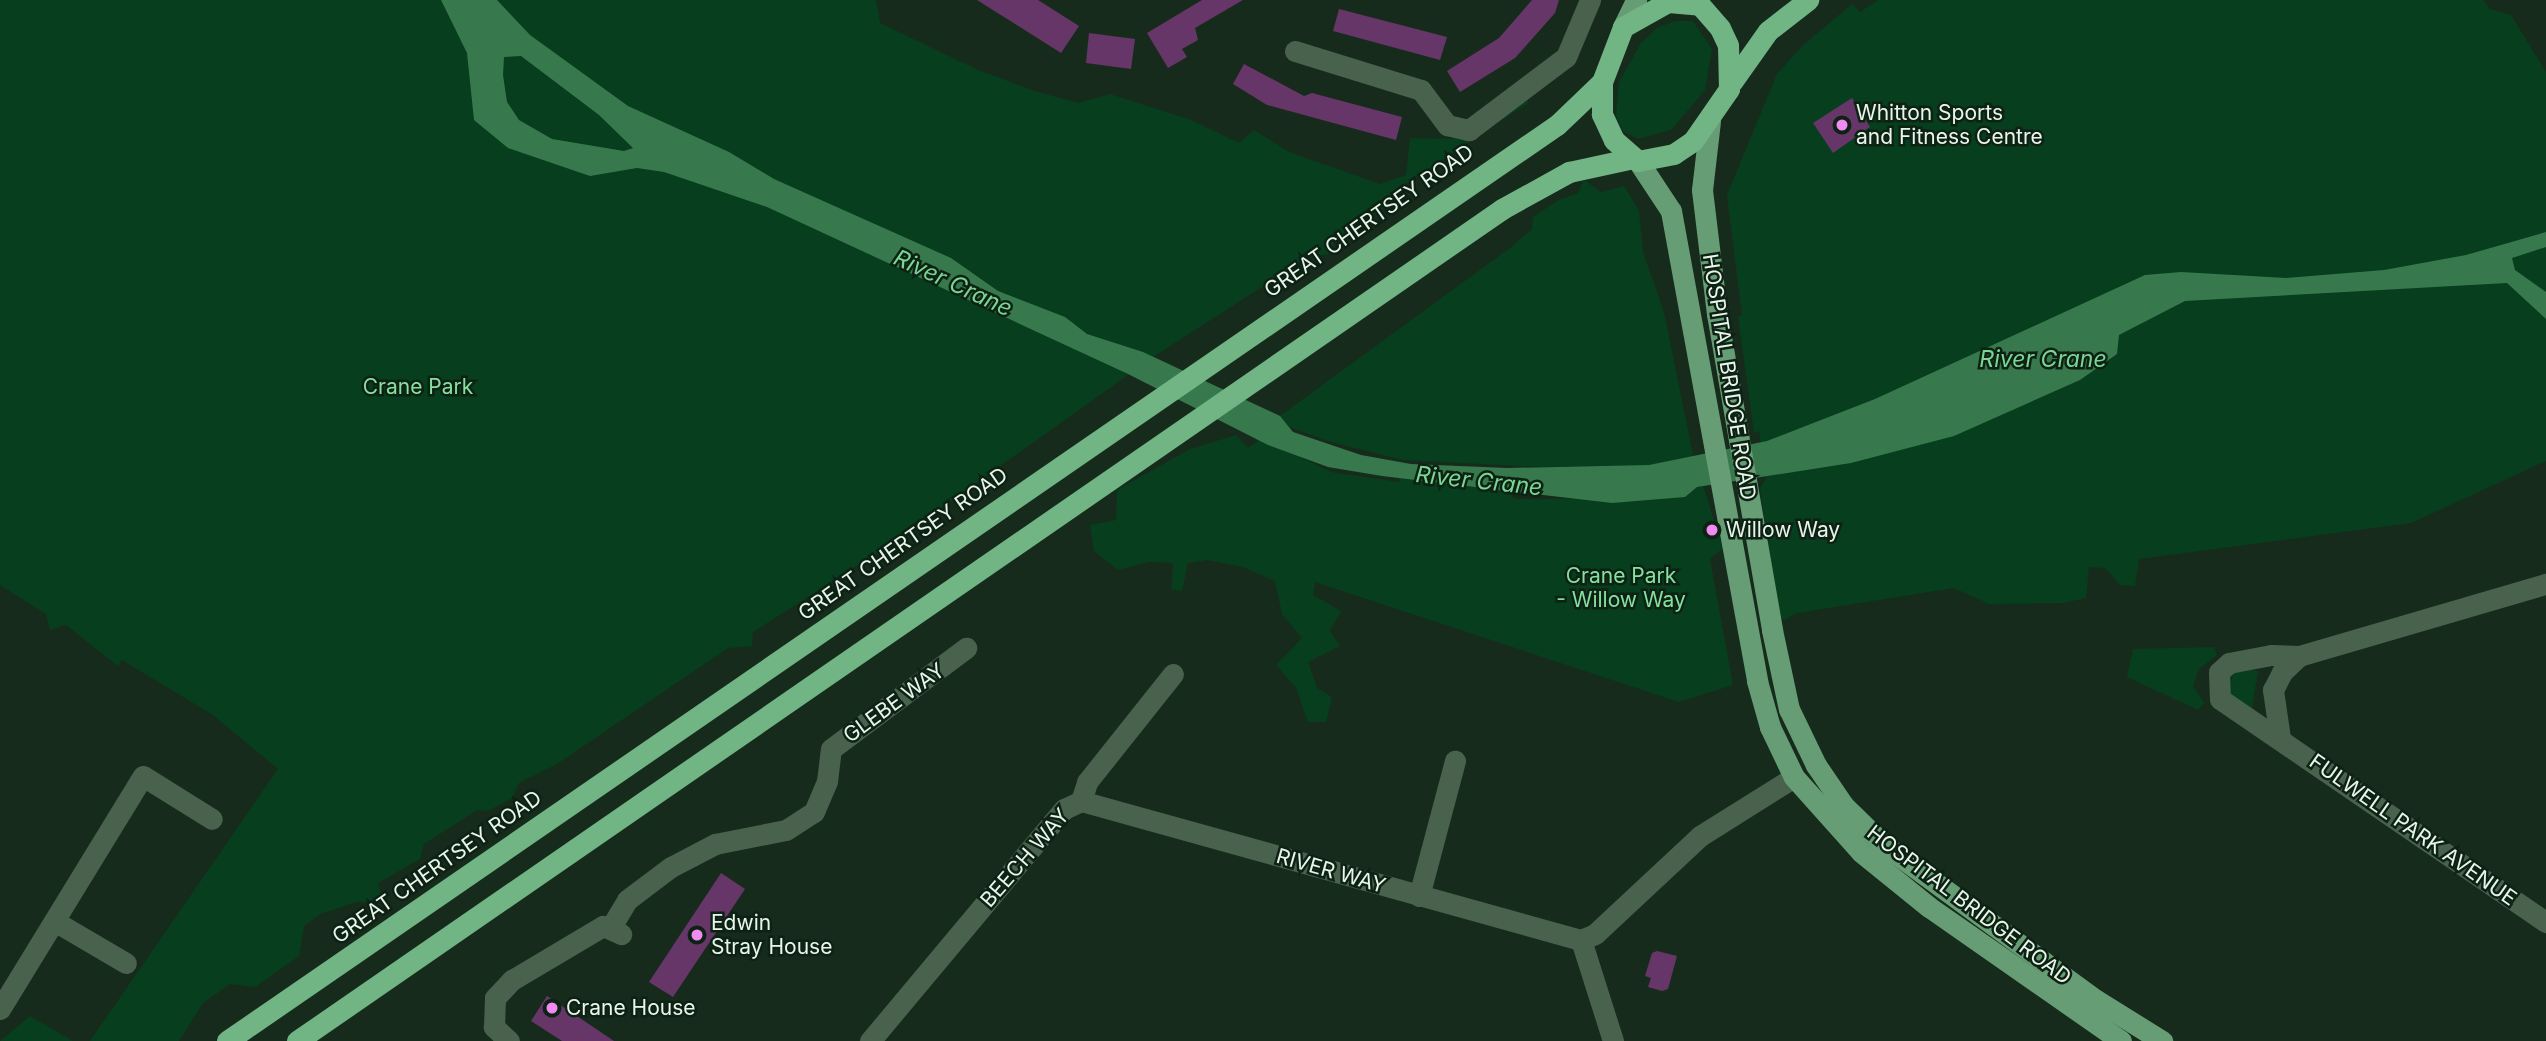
<!DOCTYPE html>
<style>
body{margin:0}
#map{position:relative;width:2546px;height:1041px;overflow:hidden;background:#172b1d;font-family:Inter,sans-serif}
div>[style]{position:absolute}
[style*='--x']{left:calc(var(--x)*1px);top:calc(var(--y)*1px);width:calc(var(--w)*1px);rotate:calc(var(--a)*1deg)}
.green>*{inset:0;background:#073e1e}
.water>*{inset:0;background:#37794d}
.building>*{inset:0;background:#673668}
.minor>*{height:21px;margin:-10.5px;padding:0 10.5px;transform-origin:10.5px;border-radius:10.5px;background:#48624e}
.major>*{height:21px;margin:-10.5px;padding:0 10.5px;transform-origin:10.5px;border-radius:10.5px;background:#669d75}
.highway>*{height:21px;margin:-10.5px;padding:0 10.5px;transform-origin:10.5px;border-radius:10.5px;background:#71b584}
.dots>*{width:19px;height:19px;translate:-50% -50%;box-sizing:border-box;border:4px solid #0e2214;border-radius:50%}
span{translate:-50% -50%;white-space:nowrap;text-align:center;line-height:1.15;-webkit-text-stroke:5px #0e2214;paint-order:stroke}
.poi-label{font-size:21px;color:#e8f5eb}
.left{translate:0 -50%;text-align:left}
.street-label{font-size:21px;color:#e8f5eb}
.park-label{font-size:21px;color:#84e19f}
.water-label{font-size:23px;color:#79d695;font-style:italic}
</style>
<div id="map">
<div class="green">
<i style="clip-path:polygon(0 0,876px 0,880px 23px,976px 69px,1035px 91px,1078px 103px,1110px 94px,1191px 120px,1239px 143px,1254px 130px,1289px 152px,1380px 184px,1406px 175px,1410px 138px,1450px 139px,1526px 94px,1528px 103px,1396px 190px,1405px 193px,1335px 240px,1329px 254px,1307px 258px,1156px 355px,889px 545px,753px 632px,752px 646px,728px 648px,557px 764px,519px 783px,512px 798px,488px 811px,477px 810px,424px 844px,420px 859px,378px 883px,383px 901px,356px 902px,320px 914px,304px 926px,299px 956px,255px 987px,230px 984px,203px 1003px,179px 1041px,90px 1041px,278px 769px,213px 715px,122px 660px,118px 666px,66px 625px,50px 630px,46px 614px,0 585px)"></i>
<i style="clip-path:polygon(1878px 0,2483px 0,2490px 9px,2511px 15px,2546px 72px,2546px 461px,2411px 523px,2139px 559px,2135px 586px,2120px 585px,2105px 568px,2089px 567px,2086px 598px,2063px 603px,1989px 604px,1954px 588px,1797px 613px,1784px 620px,1778px 616px,1760px 488px,1766px 479px,1759px 431px,1754px 433px,1738px 316px,1742px 315px,1727px 195px,1777px 74px,1802px 46px,1852px 4px,1860px 12px)"></i>
<i style="clip-path:polygon(1675px 21px,1693px 21px,1712px 49px,1705px 90px,1671px 130px,1638px 139px,1623px 131px,1616px 116px,1619px 82px,1641px 43px,1657px 28px)"></i>
<i style="clip-path:polygon(1584px 180px,1601px 192px,1624px 186px,1639px 211px,1643px 252px,1664px 312px,1695px 465px,1541px 467px,1403px 460px,1331px 442px,1273px 421px,1510px 248px,1532px 229px,1533px 217px,1557px 201px,1578px 193px)"></i>
<i style="clip-path:polygon(1236px 435px,1248px 448px,1262px 438px,1331px 472px,1400px 482px,1398px 476px,1516px 480px,1512px 497px,1517px 499px,1636px 499px,1703px 486px,1723px 548px,1710px 559px,1733px 685px,1679px 702px,1315px 582px,1313px 595px,1341px 611px,1330px 631px,1340px 646px,1308px 662px,1317px 688px,1332px 697px,1326px 722px,1308px 722px,1296px 688px,1276px 665px,1302px 638px,1282px 614px,1275px 581px,1243px 567px,1207px 560px,1188px 563px,1182px 591px,1171px 589px,1173px 563px,1149px 562px,1118px 570px,1094px 551px,1090px 525px,1116px 520px,1117px 490px,1190px 449px)"></i>
<i style="clip-path:polygon(2214px 647px,2217px 655px,2199px 669px,2193px 686px,2204px 703px,2198px 710px,2127px 677px,2133px 649px)"></i>
<i style="clip-path:polygon(2247px 669px,2258px 671px,2251px 715px,2225px 693px,2235px 671px)"></i>
<i style="clip-path:polygon(30px 1016px,73px 1041px,74px 1041px,0 1041px)"></i>
</div>
<div class="water">
<i style="clip-path:polygon(evenodd,441px 0,497px 0,530px 35px,628px 106px,729px 152px,774px 179px,951px 258px,998px 291px,1065px 317px,1087px 334px,1143px 352px,1280px 416px,1293px 432px,1361px 455px,1411px 464px,1507px 468px,1649px 465px,1767px 441px,1875px 399px,2145px 275px,2181px 272px,2286px 278px,2384px 270px,2466px 255px,2546px 232px,2546px 247px,2512px 258px,2515px 270px,2546px 292px,2546px 319px,2507px 283px,2185px 301px,2119px 335px,2117px 354px,2080px 380px,1954px 436px,1851px 463px,1697px 487px,1685px 497px,1612px 503px,1382px 476px,1328px 467px,1268px 445px,1128px 374px,767px 207px,664px 172px,637px 168px,590px 176px,508px 148px,474px 120px,467px 53px,441px 0,521px 56px,599px 115px,633px 148px,624px 151px,552px 139px,519px 120px,507px 102px,503px 75px,504px 57px,521px 56px)"></i>
</div>
<div class="building">
<i style="clip-path:polygon(977px 0,1038px 0,1079px 26px,1061px 53px)"></i>
<i style="clip-path:polygon(1202px 0,1243px 0,1195px 28px,1198px 40px,1182px 49px,1187px 57px,1168px 68px,1147px 33px)"></i>
<i style="clip-path:polygon(1532px 0,1559px 0,1555px 13px,1515px 58px,1460px 92px,1447px 71px,1499px 38px)"></i>
<i style="clip-path:polygon(1339px 9px,1447px 37px,1440px 60px,1333px 31px)"></i>
<i style="clip-path:polygon(1089px 33px,1135px 39px,1131px 69px,1086px 63px)"></i>
<i style="clip-path:polygon(1244px 64px,1304px 96px,1312px 93px,1402px 117px,1396px 140px,1267px 105px,1233px 84px)"></i>
<i style="clip-path:polygon(1852px 98px,1870px 127px,1833px 153px,1813px 123px)"></i>
<i style="clip-path:polygon(721px 873px,745px 889px,673px 997px,649px 982px)"></i>
<i style="clip-path:polygon(1657px 951px,1677px 956px,1668px 989px,1662px 991px,1648px 987px,1651px 978px,1645px 976px,1652px 953px)"></i>
<i style="clip-path:polygon(547px 996px,614px 1041px,562px 1041px,531px 1021px)"></i>
</div>
<div class="minor">
<i style="--x:1295;--y:51;--w:132;--a:17.2"></i>
<i style="--x:1421;--y:90;--w:44;--a:53.4"></i>
<i style="--x:1447;--y:125;--w:23;--a:13"></i>
<i style="--x:1469;--y:130;--w:121;--a:-37"></i>
<i style="--x:1566;--y:57;--w:62;--a:-67.2"></i>
<i style="--x:2299;--y:656;--w:28;--a:-178"></i>
<i style="--x:2271;--y:655;--w:43;--a:169.2"></i>
<i style="--x:2229;--y:663;--w:13;--a:138"></i>
<i style="--x:2219;--y:672;--w:27;--a:88"></i>
<i style="--x:2220;--y:699;--w:395;--a:34.4"></i>
<i style="--x:2280;--y:738;--w:49;--a:-98.3"></i>
<i style="--x:2273;--y:690;--w:20;--a:-63"></i>
<i style="--x:2282;--y:672;--w:23;--a:-43"></i>
<i style="--x:2299;--y:656;--w:257;--a:-16.3"></i>
<i style="--x:1081;--y:801;--w:519;--a:15.54"></i>
<i style="--x:1581;--y:940;--w:15;--a:-23"></i>
<i style="--x:1595;--y:934;--w:144;--a:-43"></i>
<i style="--x:1700;--y:836;--w:111;--a:-32.1"></i>
<i style="--x:1419;--y:896;--w:140;--a:-75.1"></i>
<i style="--x:56;--y:922;--w:81;--a:30.4"></i>
<i style="--x:611;--y:927;--w:31;--a:-59"></i>
<i style="--x:627;--y:900;--w:55;--a:-36.9"></i>
<i style="--x:671;--y:867;--w:50;--a:-27.6"></i>
<i style="--x:715;--y:844;--w:72;--a:-11.2"></i>
<i style="--x:786;--y:830;--w:33;--a:-33"></i>
<i style="--x:814;--y:812;--w:34;--a:-67"></i>
<i style="--x:827;--y:781;--w:32;--a:-83"></i>
<i style="--x:831;--y:749;--w:169;--a:-36.8"></i>
<i style="--x:1581;--y:940;--w:106;--a:72.4"></i>
<i style="--x:0;--y:1009;--w:273;--a:-58.5"></i>
<i style="--x:143;--y:776;--w:81;--a:31.9"></i>
<i style="--x:509;--y:1041;--w:21;--a:-137"></i>
<i style="--x:494;--y:1027;--w:29;--a:-88"></i>
<i style="--x:495;--y:998;--w:25;--a:-47"></i>
<i style="--x:512;--y:980;--w:106;--a:-30.7"></i>
<i style="--x:603;--y:926;--w:20;--a:24"></i>
<i style="--x:870;--y:1041;--w:302;--a:-50.1"></i>
<i style="--x:1064;--y:809;--w:19;--a:-25"></i>
<i style="--x:1081;--y:801;--w:20;--a:-72"></i>
<i style="--x:1087;--y:782;--w:138;--a:-51.5"></i>
</div>
<div class="major">
<i style="--x:1623;--y:27;--w:30;--a:-64"></i>
<i style="--x:1710;--y:121;--w:69;--a:96.6"></i>
<i style="--x:1702;--y:190;--w:125;--a:83.1"></i>
<i style="--x:1717;--y:314;--w:321;--a:80.1"></i>
<i style="--x:1772;--y:630;--w:81;--a:77.9"></i>
<i style="--x:1789;--y:709;--w:62;--a:64.3"></i>
<i style="--x:1816;--y:765;--w:50;--a:55.7"></i>
<i style="--x:1844;--y:806;--w:56;--a:44.3"></i>
<i style="--x:1884;--y:845;--w:263;--a:36.2"></i>
<i style="--x:2096;--y:1000;--w:78;--a:31.8"></i>
<i style="--x:1638;--y:161;--w:60;--a:56.6"></i>
<i style="--x:1671;--y:211;--w:478;--a:79.6"></i>
<i style="--x:1757;--y:681;--w:48;--a:74.2"></i>
<i style="--x:1770;--y:727;--w:55;--a:64.4"></i>
<i style="--x:1794;--y:777;--w:101;--a:48.2"></i>
<i style="--x:1861;--y:852;--w:87;--a:39"></i>
<i style="--x:1929;--y:907;--w:234;--a:34.9"></i>
</div>
<div class="highway">
<i style="--x:1668;--y:2;--w:32;--a:5"></i>
<i style="--x:1700;--y:5;--w:30;--a:49"></i>
<i style="--x:1720;--y:28;--w:19;--a:65"></i>
<i style="--x:1728;--y:45;--w:44;--a:88.7"></i>
<i style="--x:1729;--y:89;--w:63;--a:124.7"></i>
<i style="--x:1693;--y:141;--w:23;--a:146"></i>
<i style="--x:1674;--y:154;--w:37;--a:169"></i>
<i style="--x:1638;--y:161;--w:32;--a:-139"></i>
<i style="--x:1614;--y:140;--w:29;--a:-115"></i>
<i style="--x:1602;--y:114;--w:32;--a:-90"></i>
<i style="--x:1602;--y:82;--w:59;--a:-69.1"></i>
<i style="--x:1623;--y:27;--w:51;--a:-29.1"></i>
<i style="--x:1732;--y:82;--w:62;--a:-54.8"></i>
<i style="--x:1768;--y:31;--w:51;--a:-37.8"></i>
<i style="--x:227;--y:1041;--w:1615;--a:-34.56"></i>
<i style="--x:1557;--y:125;--w:62;--a:-43.7"></i>
<i style="--x:297;--y:1041;--w:1464;--a:-34.62"></i>
<i style="--x:1502;--y:209;--w:77;--a:-28.9"></i>
<i style="--x:1569;--y:172;--w:66;--a:-12.3"></i>
</div>
<div class="dots">
<i style="left:1842px;top:125px;background:#f28af3"></i>
<i style="left:1712px;top:530px;background:#f28af3"></i>
<i style="left:697px;top:935px;background:#f28af3"></i>
<i style="left:552px;top:1008px;background:#f28af3"></i>
</div>
<div class="poi-label">
<span class="left" style="left:1856px;top:125px">Whitton Sports<br>and Fitness Centre</span>
<span class="left" style="left:1726px;top:530px">Willow Way</span>
<span class="left" style="left:711px;top:935px">Edwin<br>Stray House</span>
<span class="left" style="left:566px;top:1008px">Crane House</span>
</div>
<div class="street-label">
<span style="left:1369px;top:221px;rotate:-35deg">GREAT CHERTSEY ROAD</span>
<span style="left:1729px;top:377px;rotate:81deg">HOSPITAL BRIDGE ROAD</span>
<span style="left:903px;top:544px;rotate:-35deg">GREAT CHERTSEY ROAD</span>
<span style="left:894px;top:703px;rotate:-36deg">GLEBE WAY</span>
<span style="left:2413px;top:830px;rotate:35deg">FULWELL PARK AVENUE</span>
<span style="left:1025px;top:858px;rotate:-49deg">BEECH WAY</span>
<span style="left:437px;top:867px;rotate:-35deg">GREAT CHERTSEY ROAD</span>
<span style="left:1331px;top:871px;rotate:16deg">RIVER WAY</span>
<span style="left:1969px;top:905px;rotate:37deg">HOSPITAL BRIDGE ROAD</span>
</div>
<div class="park-label">
<span style="left:418px;top:387px">Crane Park</span>
<span style="left:1621px;top:588px">Crane Park<br>- Willow Way</span>
</div>
<div class="water-label">
<span style="left:953px;top:283px;rotate:25deg">River Crane</span>
<span style="left:2043px;top:359px">River Crane</span>
<span style="left:1479px;top:481px;rotate:6deg">River Crane</span>
</div>
</div>
